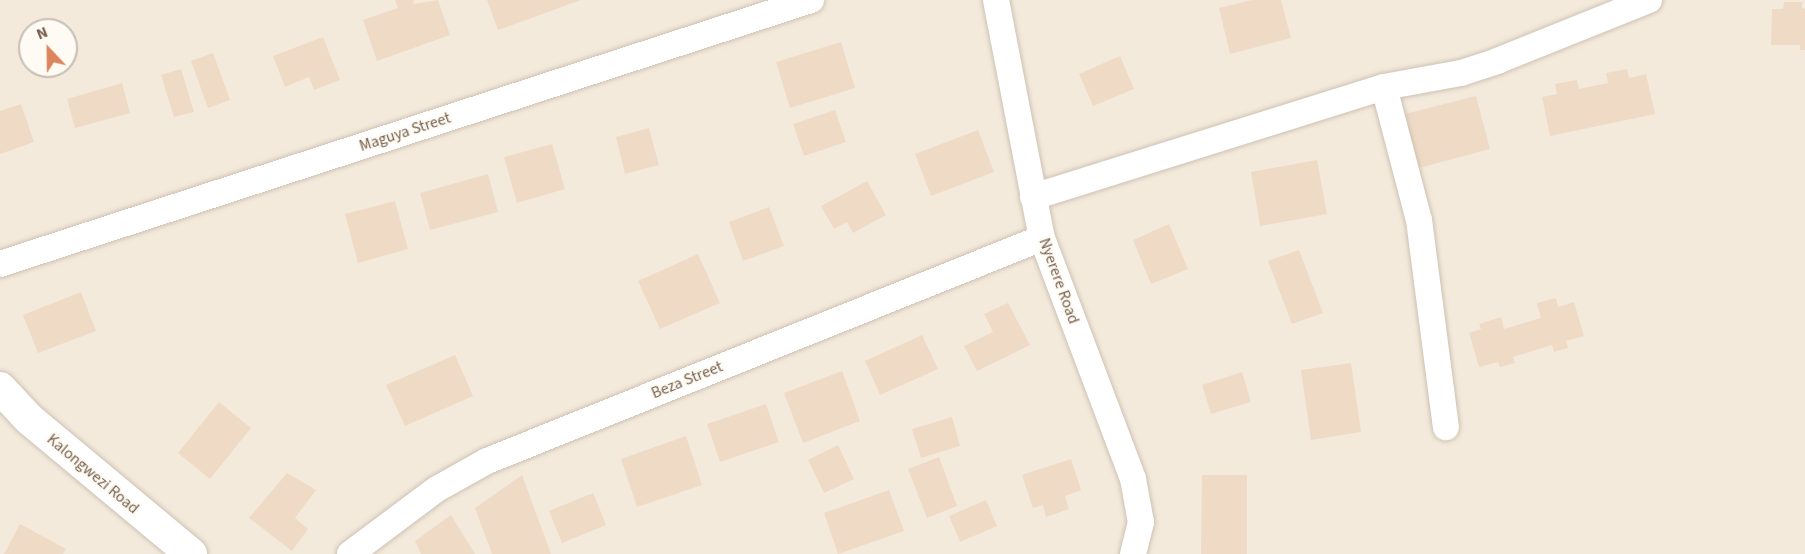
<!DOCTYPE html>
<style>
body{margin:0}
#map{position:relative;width:1805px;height:554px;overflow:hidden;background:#fcf7ed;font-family:"Source Sans 3",sans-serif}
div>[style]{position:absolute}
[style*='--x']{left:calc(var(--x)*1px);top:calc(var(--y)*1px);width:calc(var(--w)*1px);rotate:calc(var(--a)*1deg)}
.residential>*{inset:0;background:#f3eadc}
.building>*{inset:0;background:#efdac6}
.roads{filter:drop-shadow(0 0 2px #cec1b2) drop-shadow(0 0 2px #cec1b2)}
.minor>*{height:26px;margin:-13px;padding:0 13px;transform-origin:13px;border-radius:13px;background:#fff}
.tertiary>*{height:32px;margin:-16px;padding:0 16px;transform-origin:16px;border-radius:16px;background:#fff}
span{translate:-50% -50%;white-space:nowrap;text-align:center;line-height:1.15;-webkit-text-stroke:4.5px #fefbf4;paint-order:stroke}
.street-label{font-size:16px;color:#776150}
.north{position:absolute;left:18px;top:18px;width:60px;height:60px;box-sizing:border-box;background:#fefbf4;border:2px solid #c8bdb2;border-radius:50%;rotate:338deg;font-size:16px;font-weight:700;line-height:24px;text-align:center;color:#776150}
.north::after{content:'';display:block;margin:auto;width:21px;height:27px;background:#dc845c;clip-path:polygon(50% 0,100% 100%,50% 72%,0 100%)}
</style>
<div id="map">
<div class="residential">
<i style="clip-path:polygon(evenodd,0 0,1805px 0,1805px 554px,0 554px,0 0,30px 30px,66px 30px,66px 66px,30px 66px,30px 30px)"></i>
</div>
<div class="building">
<i style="clip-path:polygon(395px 0,413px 0,414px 4px,438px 0,450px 35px,377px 61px,363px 20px,398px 8px)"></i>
<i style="clip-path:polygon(487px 0,581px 0,498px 30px)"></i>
<i style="clip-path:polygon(1252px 0,1281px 0,1291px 38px,1230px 54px,1219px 8px)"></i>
<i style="clip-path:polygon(1784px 2px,1802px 2px,1802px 8px,1805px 9px,1805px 50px,1800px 50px,1800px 45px,1771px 45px,1772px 9px,1783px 9px)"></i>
<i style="clip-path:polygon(323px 37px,340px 80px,314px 90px,309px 77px,285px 87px,273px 56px)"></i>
<i style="clip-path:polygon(841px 42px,855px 88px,790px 108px,776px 62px)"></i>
<i style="clip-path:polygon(213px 53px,230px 100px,208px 108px,191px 61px)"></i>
<i style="clip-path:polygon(1120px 56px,1134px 89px,1093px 106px,1079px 74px)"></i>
<i style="clip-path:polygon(181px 69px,194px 112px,174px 117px,161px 75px)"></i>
<i style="clip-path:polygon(1627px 69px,1629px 78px,1646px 74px,1655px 114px,1550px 136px,1542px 97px,1557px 94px,1555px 84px,1577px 80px,1579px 89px,1608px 83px,1606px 73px)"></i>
<i style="clip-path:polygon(122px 83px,130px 113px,75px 128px,67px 99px)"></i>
<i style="clip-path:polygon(1476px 96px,1490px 149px,1419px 168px,1405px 114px)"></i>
<i style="clip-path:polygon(21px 104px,34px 142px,0 154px,0 111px)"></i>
<i style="clip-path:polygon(835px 110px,846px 142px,804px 156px,793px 124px)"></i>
<i style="clip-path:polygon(649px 128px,659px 165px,625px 174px,616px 137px)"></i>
<i style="clip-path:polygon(978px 130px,994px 172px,931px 196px,915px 154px)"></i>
<i style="clip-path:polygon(552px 144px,565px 189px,517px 203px,504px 157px)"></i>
<i style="clip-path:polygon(1317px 160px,1327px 214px,1260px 226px,1251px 172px)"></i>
<i style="clip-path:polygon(488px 174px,498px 212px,430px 230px,420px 193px)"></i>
<i style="clip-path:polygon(867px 181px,886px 215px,853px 233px,847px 222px,834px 229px,821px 206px)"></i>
<i style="clip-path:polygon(395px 201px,408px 249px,358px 263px,345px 214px)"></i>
<i style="clip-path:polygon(769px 207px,784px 246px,743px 261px,729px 222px)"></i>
<i style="clip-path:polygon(1169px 224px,1188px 269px,1151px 284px,1133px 240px)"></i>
<i style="clip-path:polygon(1299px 250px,1323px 313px,1292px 324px,1268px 261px)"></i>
<i style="clip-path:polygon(698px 254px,720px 303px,660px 329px,638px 281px)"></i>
<i style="clip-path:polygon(81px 292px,96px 331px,38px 353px,23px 315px)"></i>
<i style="clip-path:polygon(1556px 298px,1558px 307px,1574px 302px,1584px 336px,1566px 341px,1568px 348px,1554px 352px,1552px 345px,1513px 357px,1515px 363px,1500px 367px,1498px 362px,1479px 367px,1469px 333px,1481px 329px,1479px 324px,1501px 317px,1504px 329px,1541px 318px,1537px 303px)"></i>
<i style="clip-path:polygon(1008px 303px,1030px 345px,977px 371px,964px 346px,993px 332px,984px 314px)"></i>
<i style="clip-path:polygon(922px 335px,938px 369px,880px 395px,865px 361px)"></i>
<i style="clip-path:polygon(455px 355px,473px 396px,405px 426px,386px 385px)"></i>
<i style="clip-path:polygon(1351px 363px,1361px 432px,1311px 440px,1301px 370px)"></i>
<i style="clip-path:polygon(842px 371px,860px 421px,803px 443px,784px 393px)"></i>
<i style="clip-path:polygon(1242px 372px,1251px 402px,1211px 414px,1202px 385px)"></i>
<i style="clip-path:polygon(219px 402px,251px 428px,210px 479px,178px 453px)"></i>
<i style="clip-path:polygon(766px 404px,779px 442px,720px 462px,707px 424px)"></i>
<i style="clip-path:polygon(952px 417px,960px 446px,921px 458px,912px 429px)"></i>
<i style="clip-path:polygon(686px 436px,702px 485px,637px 507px,621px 459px)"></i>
<i style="clip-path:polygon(838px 445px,854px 479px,824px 493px,808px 460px)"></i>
<i style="clip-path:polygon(939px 457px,957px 506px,927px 518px,908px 469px)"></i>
<i style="clip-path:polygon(1071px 459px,1081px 490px,1065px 496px,1069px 509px,1046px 517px,1043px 505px,1033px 508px,1022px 475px)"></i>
<i style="clip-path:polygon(287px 473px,316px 490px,295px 518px,308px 529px,292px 551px,249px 518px)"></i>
<i style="clip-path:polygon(522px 475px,551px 554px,492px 554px,475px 508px)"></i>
<i style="clip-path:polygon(1202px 475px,1247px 475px,1247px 554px,1201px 554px)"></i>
<i style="clip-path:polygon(889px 490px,904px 531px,838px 554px,824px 513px)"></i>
<i style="clip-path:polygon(593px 493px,606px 525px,562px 543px,549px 511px)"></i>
<i style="clip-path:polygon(986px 500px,997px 526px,960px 542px,949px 516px)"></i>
<i style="clip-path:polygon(451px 515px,475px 554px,421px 554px,415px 541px)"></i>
<i style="clip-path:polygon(20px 524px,66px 549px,63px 554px,4px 554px)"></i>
</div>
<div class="roads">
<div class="minor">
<i style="--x:996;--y:0;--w:242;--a:79.1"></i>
<i style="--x:1042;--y:238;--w:258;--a:69.3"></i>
<i style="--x:1133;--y:479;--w:44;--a:79.5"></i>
<i style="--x:1141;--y:522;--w:33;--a:104"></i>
<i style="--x:1384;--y:87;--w:78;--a:-10.3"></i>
<i style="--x:1461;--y:73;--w:38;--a:-18"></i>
<i style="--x:1497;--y:61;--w:164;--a:-21.9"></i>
<i style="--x:1033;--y:197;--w:368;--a:-17.4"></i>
<i style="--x:1384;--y:87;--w:138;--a:75.3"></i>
<i style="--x:1419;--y:220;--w:209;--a:82.6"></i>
<i style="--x:0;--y:264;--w:853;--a:-18.03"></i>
<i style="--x:350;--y:554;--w:109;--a:-36.8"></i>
<i style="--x:437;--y:489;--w:57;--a:-29.2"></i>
<i style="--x:487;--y:461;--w:598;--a:-21.89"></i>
</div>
<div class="tertiary">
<i style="--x:0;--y:388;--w:42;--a:46.9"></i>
<i style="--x:29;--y:419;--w:211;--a:39.8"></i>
</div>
</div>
<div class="street-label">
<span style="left:405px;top:132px;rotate:-18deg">Maguya Street</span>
<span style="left:1059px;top:281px;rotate:70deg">Nyerere Road</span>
<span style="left:687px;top:380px;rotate:-22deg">Beza Street</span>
<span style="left:93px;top:474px;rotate:40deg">Kalongwezi Road</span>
</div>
<div class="north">N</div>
</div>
